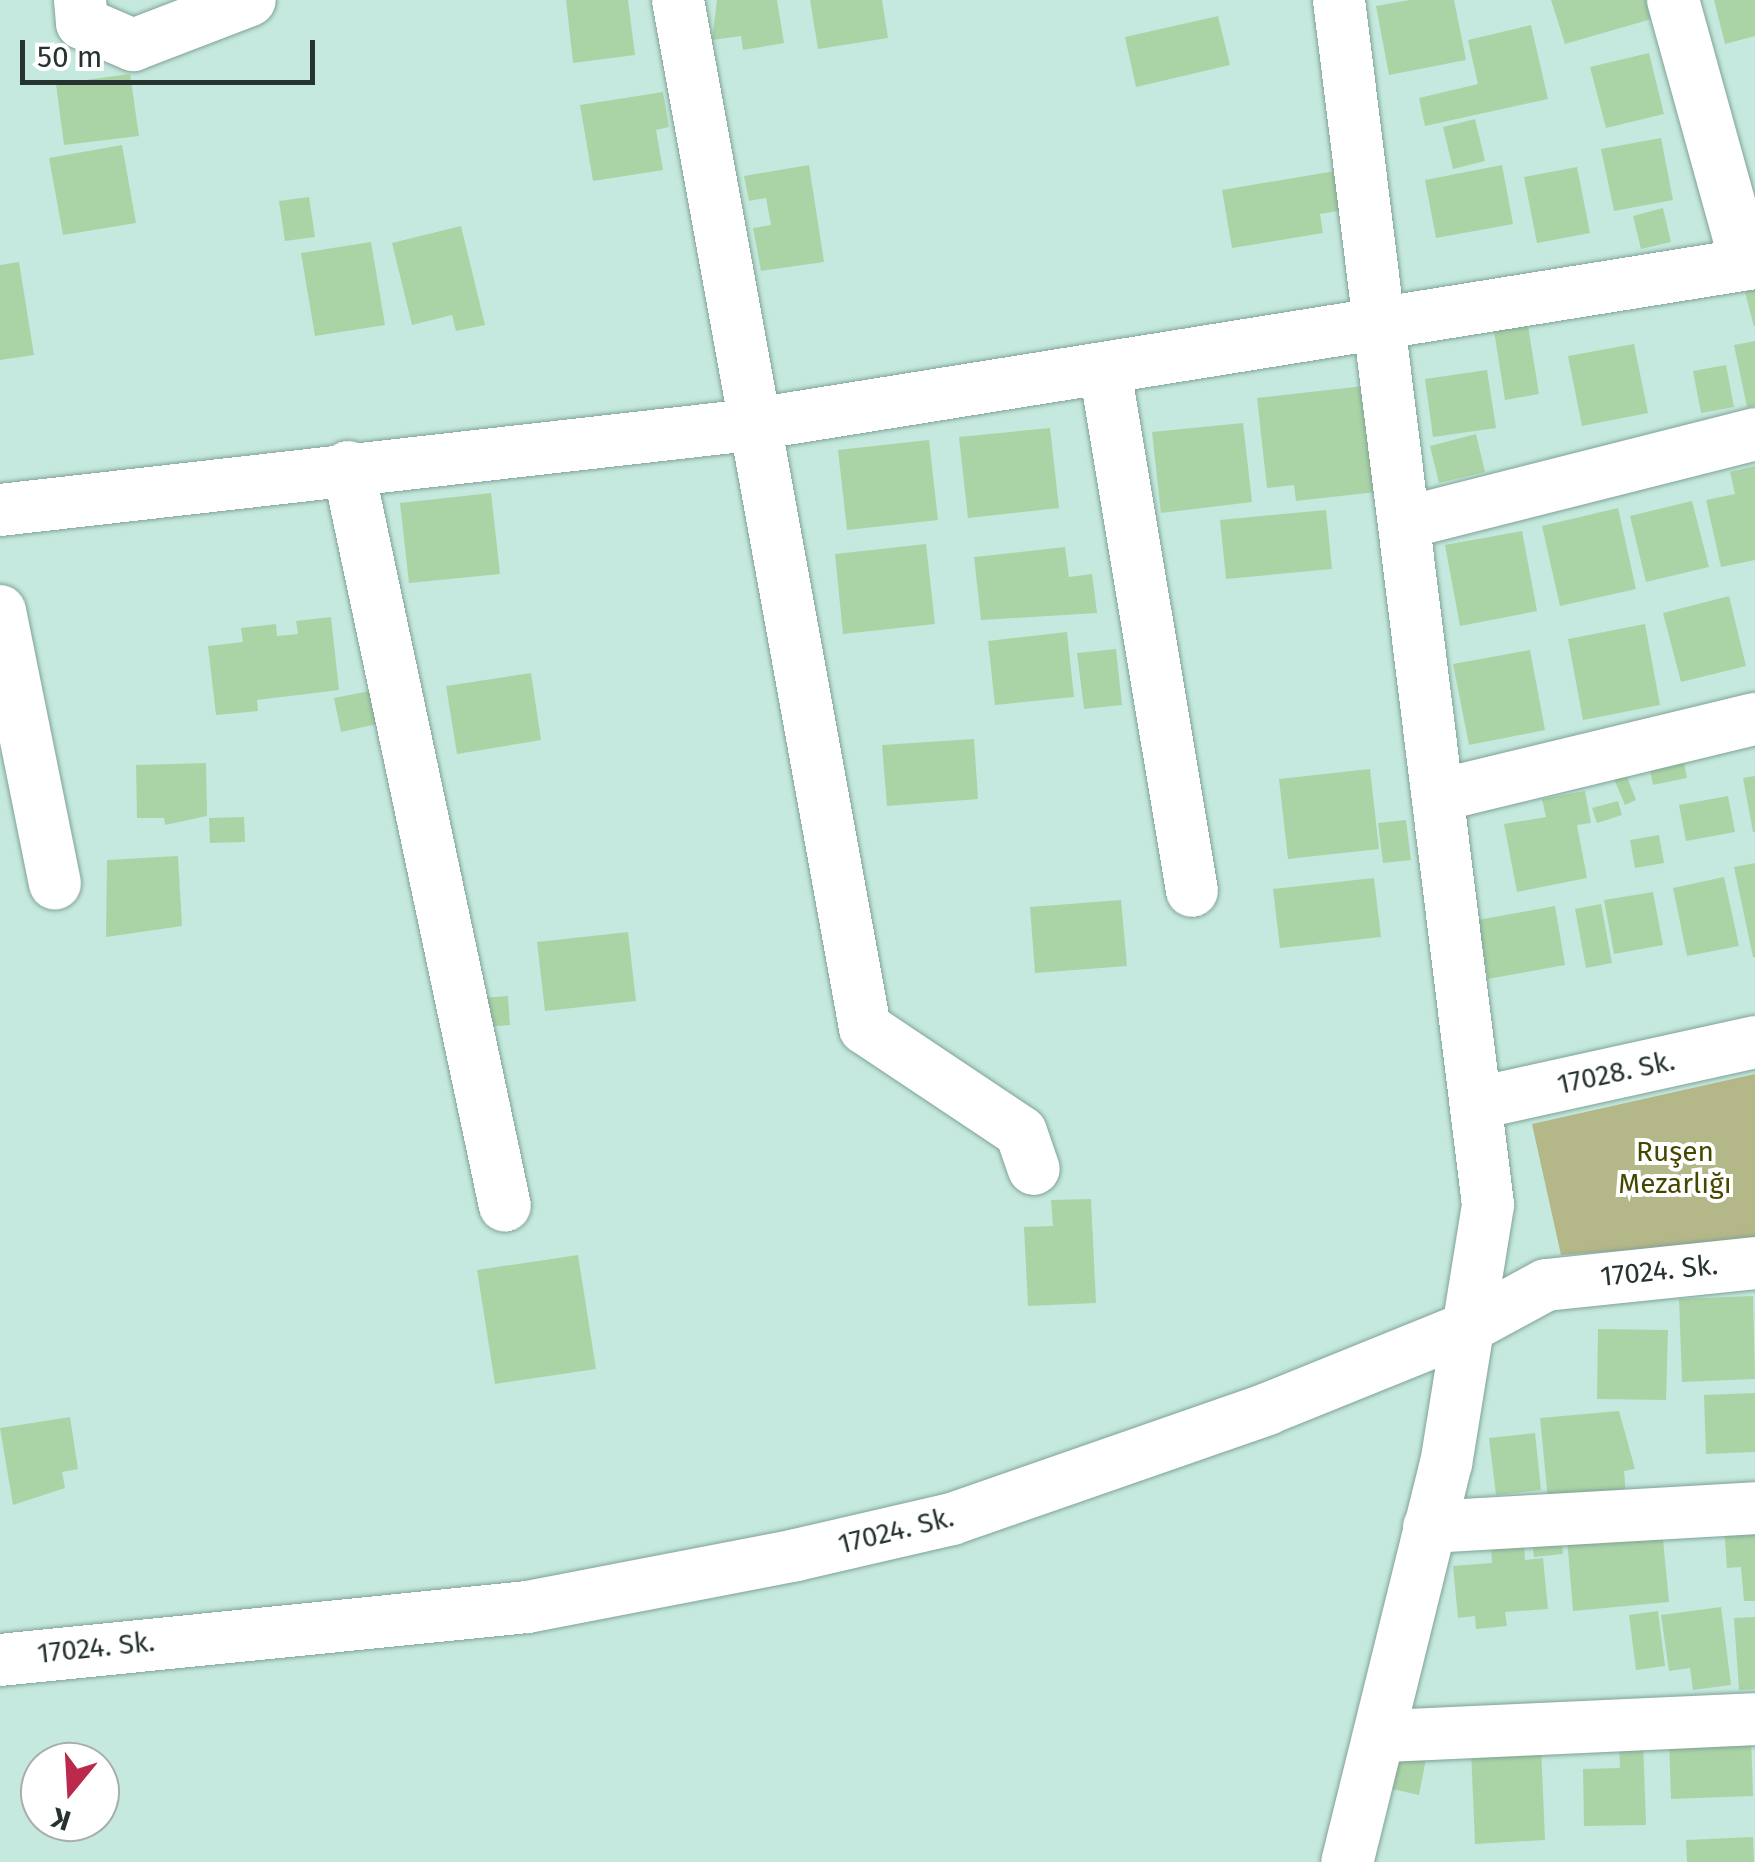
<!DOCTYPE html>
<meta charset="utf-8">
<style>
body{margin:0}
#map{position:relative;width:1755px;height:1862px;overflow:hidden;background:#c5e9de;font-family:"Fira Sans",sans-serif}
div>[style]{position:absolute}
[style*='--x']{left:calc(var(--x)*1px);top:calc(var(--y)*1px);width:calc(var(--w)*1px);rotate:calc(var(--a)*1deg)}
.green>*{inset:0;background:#b4b788}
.building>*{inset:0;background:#aad4a6}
.roads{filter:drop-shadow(0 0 2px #80a297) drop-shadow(0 0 2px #80a297)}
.minor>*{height:52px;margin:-26px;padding:0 26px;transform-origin:26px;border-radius:26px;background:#fff}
span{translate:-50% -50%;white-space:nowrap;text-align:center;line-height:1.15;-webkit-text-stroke:8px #fff;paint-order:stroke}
.street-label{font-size:28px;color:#263430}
.park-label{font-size:28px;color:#474700}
.north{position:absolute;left:20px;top:1742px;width:100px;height:100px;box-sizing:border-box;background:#fff;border:2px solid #a8aeac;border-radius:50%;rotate:198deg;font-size:28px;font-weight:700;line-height:40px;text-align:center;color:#263430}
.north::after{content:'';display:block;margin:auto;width:35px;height:45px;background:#bb2a4c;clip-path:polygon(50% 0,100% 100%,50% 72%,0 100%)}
.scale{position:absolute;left:20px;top:40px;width:295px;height:45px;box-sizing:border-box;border:5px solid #263430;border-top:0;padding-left:12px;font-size:30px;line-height:35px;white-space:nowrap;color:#263430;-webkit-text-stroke:8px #fff;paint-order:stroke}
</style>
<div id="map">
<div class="green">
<i style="clip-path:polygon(1755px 1074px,1755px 1241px,1561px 1255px,1532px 1124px)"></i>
</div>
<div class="building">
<i style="clip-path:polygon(566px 0,628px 0,635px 55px,573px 63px)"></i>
<i style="clip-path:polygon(717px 0,777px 0,784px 43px,743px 50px,741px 36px,712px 40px)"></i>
<i style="clip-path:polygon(810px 0,882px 0,888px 38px,818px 49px)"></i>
<i style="clip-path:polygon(1410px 0,1454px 0,1466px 60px,1389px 75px,1376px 6px)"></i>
<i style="clip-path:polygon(1551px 0,1650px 0,1655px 18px,1565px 44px)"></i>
<i style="clip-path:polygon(1714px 0,1755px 0,1755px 36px,1725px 44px)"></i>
<i style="clip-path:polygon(1218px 16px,1230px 65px,1136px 87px,1125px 37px)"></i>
<i style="clip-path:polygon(1531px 25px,1548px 99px,1425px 126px,1419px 98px,1478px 84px,1468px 40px)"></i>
<i style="clip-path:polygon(1649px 53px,1664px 114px,1606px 128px,1590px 67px)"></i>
<i style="clip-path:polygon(130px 74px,139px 136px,64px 145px,56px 84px)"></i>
<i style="clip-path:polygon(663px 92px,669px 127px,656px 130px,663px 170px,593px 181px,580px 105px)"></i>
<i style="clip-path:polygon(1475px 119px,1485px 161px,1453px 169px,1443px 127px)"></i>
<i style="clip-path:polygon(1661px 138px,1673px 200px,1614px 211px,1601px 149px)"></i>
<i style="clip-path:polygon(122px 145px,136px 223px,63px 235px,49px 158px)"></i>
<i style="clip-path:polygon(809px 165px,824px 262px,761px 271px,753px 228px,771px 225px,766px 198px,749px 201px,744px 176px)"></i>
<i style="clip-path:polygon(1502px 165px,1513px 224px,1436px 238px,1425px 180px)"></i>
<i style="clip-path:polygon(1577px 167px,1590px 233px,1537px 243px,1524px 177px)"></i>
<i style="clip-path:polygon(1341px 170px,1348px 209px,1320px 214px,1323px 233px,1232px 248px,1222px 190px)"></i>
<i style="clip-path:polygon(309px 197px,315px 237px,285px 241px,279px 201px)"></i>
<i style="clip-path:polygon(1663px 208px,1671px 242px,1641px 249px,1633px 216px)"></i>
<i style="clip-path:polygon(461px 226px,485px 325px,456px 331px,452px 315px,412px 325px,392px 243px)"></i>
<i style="clip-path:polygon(371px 242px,385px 325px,315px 336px,301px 253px)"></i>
<i style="clip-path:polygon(19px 262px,34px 355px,0 360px,0 265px)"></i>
<i style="clip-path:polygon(1755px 281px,1755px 326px,1754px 327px,1743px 284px)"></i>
<i style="clip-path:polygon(1528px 326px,1539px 394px,1505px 400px,1494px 331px)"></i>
<i style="clip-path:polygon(1755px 341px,1755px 406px,1747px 407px,1734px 345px)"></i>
<i style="clip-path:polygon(1634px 344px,1648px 413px,1582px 426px,1568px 356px)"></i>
<i style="clip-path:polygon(1726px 365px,1734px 407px,1701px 413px,1693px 371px)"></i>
<i style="clip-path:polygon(1487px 370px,1496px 428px,1433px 437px,1425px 379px)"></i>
<i style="clip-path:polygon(1364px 386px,1376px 492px,1296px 501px,1294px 485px,1267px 488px,1257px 398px)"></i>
<i style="clip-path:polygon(1243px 423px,1252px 502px,1161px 513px,1152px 432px)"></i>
<i style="clip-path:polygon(1050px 428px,1059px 508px,968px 518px,959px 437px)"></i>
<i style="clip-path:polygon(1476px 434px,1485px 472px,1439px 483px,1430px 446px)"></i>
<i style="clip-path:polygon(929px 440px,938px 520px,847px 530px,838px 450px)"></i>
<i style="clip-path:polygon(1755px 466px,1755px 560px,1721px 567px,1706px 500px,1735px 494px,1730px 472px)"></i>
<i style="clip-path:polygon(491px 493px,500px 574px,409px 583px,400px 503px)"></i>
<i style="clip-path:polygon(1692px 501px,1709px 567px,1646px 582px,1630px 516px)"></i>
<i style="clip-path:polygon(1618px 508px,1636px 589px,1560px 606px,1542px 526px)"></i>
<i style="clip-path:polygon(1326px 510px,1332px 569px,1226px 579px,1220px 520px)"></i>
<i style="clip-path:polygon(1522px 531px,1537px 611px,1460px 626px,1445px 545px)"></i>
<i style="clip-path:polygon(926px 544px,935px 624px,843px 634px,835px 554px)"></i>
<i style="clip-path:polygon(1065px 547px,1069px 577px,1092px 574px,1097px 613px,981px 620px,974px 557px)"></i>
<i style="clip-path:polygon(1729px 596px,1746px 666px,1681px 682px,1663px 613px)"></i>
<i style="clip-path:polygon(331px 617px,339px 690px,257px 700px,258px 711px,216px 715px,208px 646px,243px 642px,241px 628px,276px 624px,277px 636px,298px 634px,296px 621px)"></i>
<i style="clip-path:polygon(1645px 624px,1660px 705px,1583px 720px,1568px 639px)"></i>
<i style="clip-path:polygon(1067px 632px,1074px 697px,995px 705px,988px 641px)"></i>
<i style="clip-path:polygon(1116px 649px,1122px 705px,1084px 709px,1077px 653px)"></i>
<i style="clip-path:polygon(1530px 650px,1545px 730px,1469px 745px,1453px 664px)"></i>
<i style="clip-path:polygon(531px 673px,541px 740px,457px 754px,446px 686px)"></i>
<i style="clip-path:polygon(370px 691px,377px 724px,341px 732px,334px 698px)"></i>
<i style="clip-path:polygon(974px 739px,978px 799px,887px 806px,882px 745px)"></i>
<i style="clip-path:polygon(1680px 744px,1687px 778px,1653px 785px,1646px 751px)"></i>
<i style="clip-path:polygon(206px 763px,207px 816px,165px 825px,164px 818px,137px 818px,136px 765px)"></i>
<i style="clip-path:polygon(1370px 769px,1379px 849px,1288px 859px,1279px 779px)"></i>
<i style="clip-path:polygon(1626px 774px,1636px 800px,1625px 805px,1614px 779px)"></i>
<i style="clip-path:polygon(1755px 776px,1755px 832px,1753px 832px,1743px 778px)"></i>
<i style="clip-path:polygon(1585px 791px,1591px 823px,1577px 825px,1587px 878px,1517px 892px,1504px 824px,1546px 817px,1542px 799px)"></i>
<i style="clip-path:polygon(1728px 796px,1735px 832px,1686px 841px,1679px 805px)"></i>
<i style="clip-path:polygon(1618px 801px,1622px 815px,1597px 823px,1592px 808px)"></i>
<i style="clip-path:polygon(244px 817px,245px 842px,210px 843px,209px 818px)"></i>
<i style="clip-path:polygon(1406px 820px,1411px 860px,1383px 863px,1378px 823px)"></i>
<i style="clip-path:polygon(1659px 835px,1664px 863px,1635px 868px,1630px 840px)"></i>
<i style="clip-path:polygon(178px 856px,182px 926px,106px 937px,107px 860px)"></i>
<i style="clip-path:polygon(1755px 863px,1755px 957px,1753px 957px,1734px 867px)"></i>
<i style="clip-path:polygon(1724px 877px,1739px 946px,1687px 956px,1673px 888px)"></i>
<i style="clip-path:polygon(1374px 878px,1381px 937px,1280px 948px,1273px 889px)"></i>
<i style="clip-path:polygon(1653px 892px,1663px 945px,1614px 954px,1604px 900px)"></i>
<i style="clip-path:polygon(1121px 900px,1127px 966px,1035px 973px,1030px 907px)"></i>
<i style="clip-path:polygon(1601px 904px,1612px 963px,1586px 968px,1575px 909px)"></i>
<i style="clip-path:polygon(1555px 906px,1565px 965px,1488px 979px,1478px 920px)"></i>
<i style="clip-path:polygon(628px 932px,636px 1001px,545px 1011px,537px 942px)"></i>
<i style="clip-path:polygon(508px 996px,510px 1025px,485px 1027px,482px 998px)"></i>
<i style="clip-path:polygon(1091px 1199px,1096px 1303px,1028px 1306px,1024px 1227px,1053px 1226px,1051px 1200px)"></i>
<i style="clip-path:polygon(578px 1255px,596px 1369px,495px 1384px,477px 1270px)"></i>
<i style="clip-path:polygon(1753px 1296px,1755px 1379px,1682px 1382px,1679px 1299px)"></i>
<i style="clip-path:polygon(1598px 1329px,1668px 1330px,1666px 1400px,1597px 1399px)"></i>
<i style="clip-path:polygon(1755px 1393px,1755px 1452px,1706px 1454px,1704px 1395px)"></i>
<i style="clip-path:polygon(1619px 1411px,1635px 1469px,1624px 1471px,1626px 1493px,1548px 1500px,1540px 1418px)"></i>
<i style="clip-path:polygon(70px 1417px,78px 1469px,62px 1472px,65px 1488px,13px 1505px,0 1428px)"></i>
<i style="clip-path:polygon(1535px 1433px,1541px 1490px,1496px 1495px,1489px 1438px)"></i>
<i style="clip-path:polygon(1755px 1526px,1755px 1601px,1744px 1601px,1741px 1567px,1727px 1568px,1724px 1528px)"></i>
<i style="clip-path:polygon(1662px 1529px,1669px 1602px,1573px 1611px,1567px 1538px)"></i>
<i style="clip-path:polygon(1560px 1531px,1563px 1554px,1534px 1557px,1531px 1535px)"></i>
<i style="clip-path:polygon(1524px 1542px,1525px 1560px,1543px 1558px,1548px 1609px,1505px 1612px,1507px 1626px,1476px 1629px,1475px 1616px,1458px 1618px,1453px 1566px,1492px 1563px,1491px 1545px)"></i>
<i style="clip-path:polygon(1721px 1607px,1731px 1685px,1693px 1690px,1690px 1668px,1669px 1671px,1661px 1615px)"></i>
<i style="clip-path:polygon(1658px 1611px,1665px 1666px,1636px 1670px,1629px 1615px)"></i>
<i style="clip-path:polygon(1755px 1617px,1755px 1689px,1739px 1690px,1734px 1618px)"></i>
<i style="clip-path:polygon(1751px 1738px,1753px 1796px,1671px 1799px,1669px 1742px)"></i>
<i style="clip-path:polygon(1619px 1739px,1643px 1739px,1646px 1825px,1584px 1826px,1583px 1769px,1620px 1768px)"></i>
<i style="clip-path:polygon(1541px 1747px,1545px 1840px,1475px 1844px,1471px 1750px)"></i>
<i style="clip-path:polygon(1396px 1753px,1426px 1759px,1419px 1795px,1388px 1788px)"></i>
<i style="clip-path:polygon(1753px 1837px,1754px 1862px,1687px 1862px,1686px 1840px)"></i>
</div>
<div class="roads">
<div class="minor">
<i style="--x:80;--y:0;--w:23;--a:85"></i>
<i style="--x:82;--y:23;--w:56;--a:23.3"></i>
<i style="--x:133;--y:45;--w:125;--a:-21"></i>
<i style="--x:678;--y:0;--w:1045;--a:79.69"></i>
<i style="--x:865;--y:1028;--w:187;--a:33.7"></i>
<i style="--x:1021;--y:1132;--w:39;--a:71"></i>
<i style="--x:1339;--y:0;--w:1214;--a:82.95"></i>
<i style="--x:1488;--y:1205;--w:261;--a:99.2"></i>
<i style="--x:1446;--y:1463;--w:411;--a:103.9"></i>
<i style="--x:1673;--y:0;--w:274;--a:74.5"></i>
<i style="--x:1105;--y:370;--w:528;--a:80.52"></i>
<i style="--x:348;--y:467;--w:755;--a:78.01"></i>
<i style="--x:0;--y:510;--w:754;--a:-6.47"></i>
<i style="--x:749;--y:425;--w:1019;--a:-9.15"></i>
<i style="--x:1408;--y:522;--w:358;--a:-14.2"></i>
<i style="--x:0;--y:611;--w:278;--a:78.6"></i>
<i style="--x:1440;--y:795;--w:324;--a:-13.6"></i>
<i style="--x:1478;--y:1103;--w:284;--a:-12.4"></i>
<i style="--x:1429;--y:1527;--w:327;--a:-3.3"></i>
<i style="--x:0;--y:1660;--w:530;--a:-5.74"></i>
<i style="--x:527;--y:1607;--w:274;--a:-10.9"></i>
<i style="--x:796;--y:1555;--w:160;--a:-13"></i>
<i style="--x:952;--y:1519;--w:334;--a:-19.2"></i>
<i style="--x:1267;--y:1409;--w:211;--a:-22"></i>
<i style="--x:1463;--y:1330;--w:94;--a:-28.5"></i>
<i style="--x:1546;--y:1285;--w:210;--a:-6"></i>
<i style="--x:1385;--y:1736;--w:370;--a:-2.6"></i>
</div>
</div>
<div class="street-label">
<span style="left:1616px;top:1073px;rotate:-12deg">17028. Sk.</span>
<span style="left:1659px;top:1271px;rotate:-6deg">17024. Sk.</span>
<span style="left:896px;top:1531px;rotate:-14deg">17024. Sk.</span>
<span style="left:96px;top:1648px;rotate:-6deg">17024. Sk.</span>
</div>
<div class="park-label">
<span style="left:1675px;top:1168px">Ruşen<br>Mezarlığı</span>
</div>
<div class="north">K</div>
<div class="scale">50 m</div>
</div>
